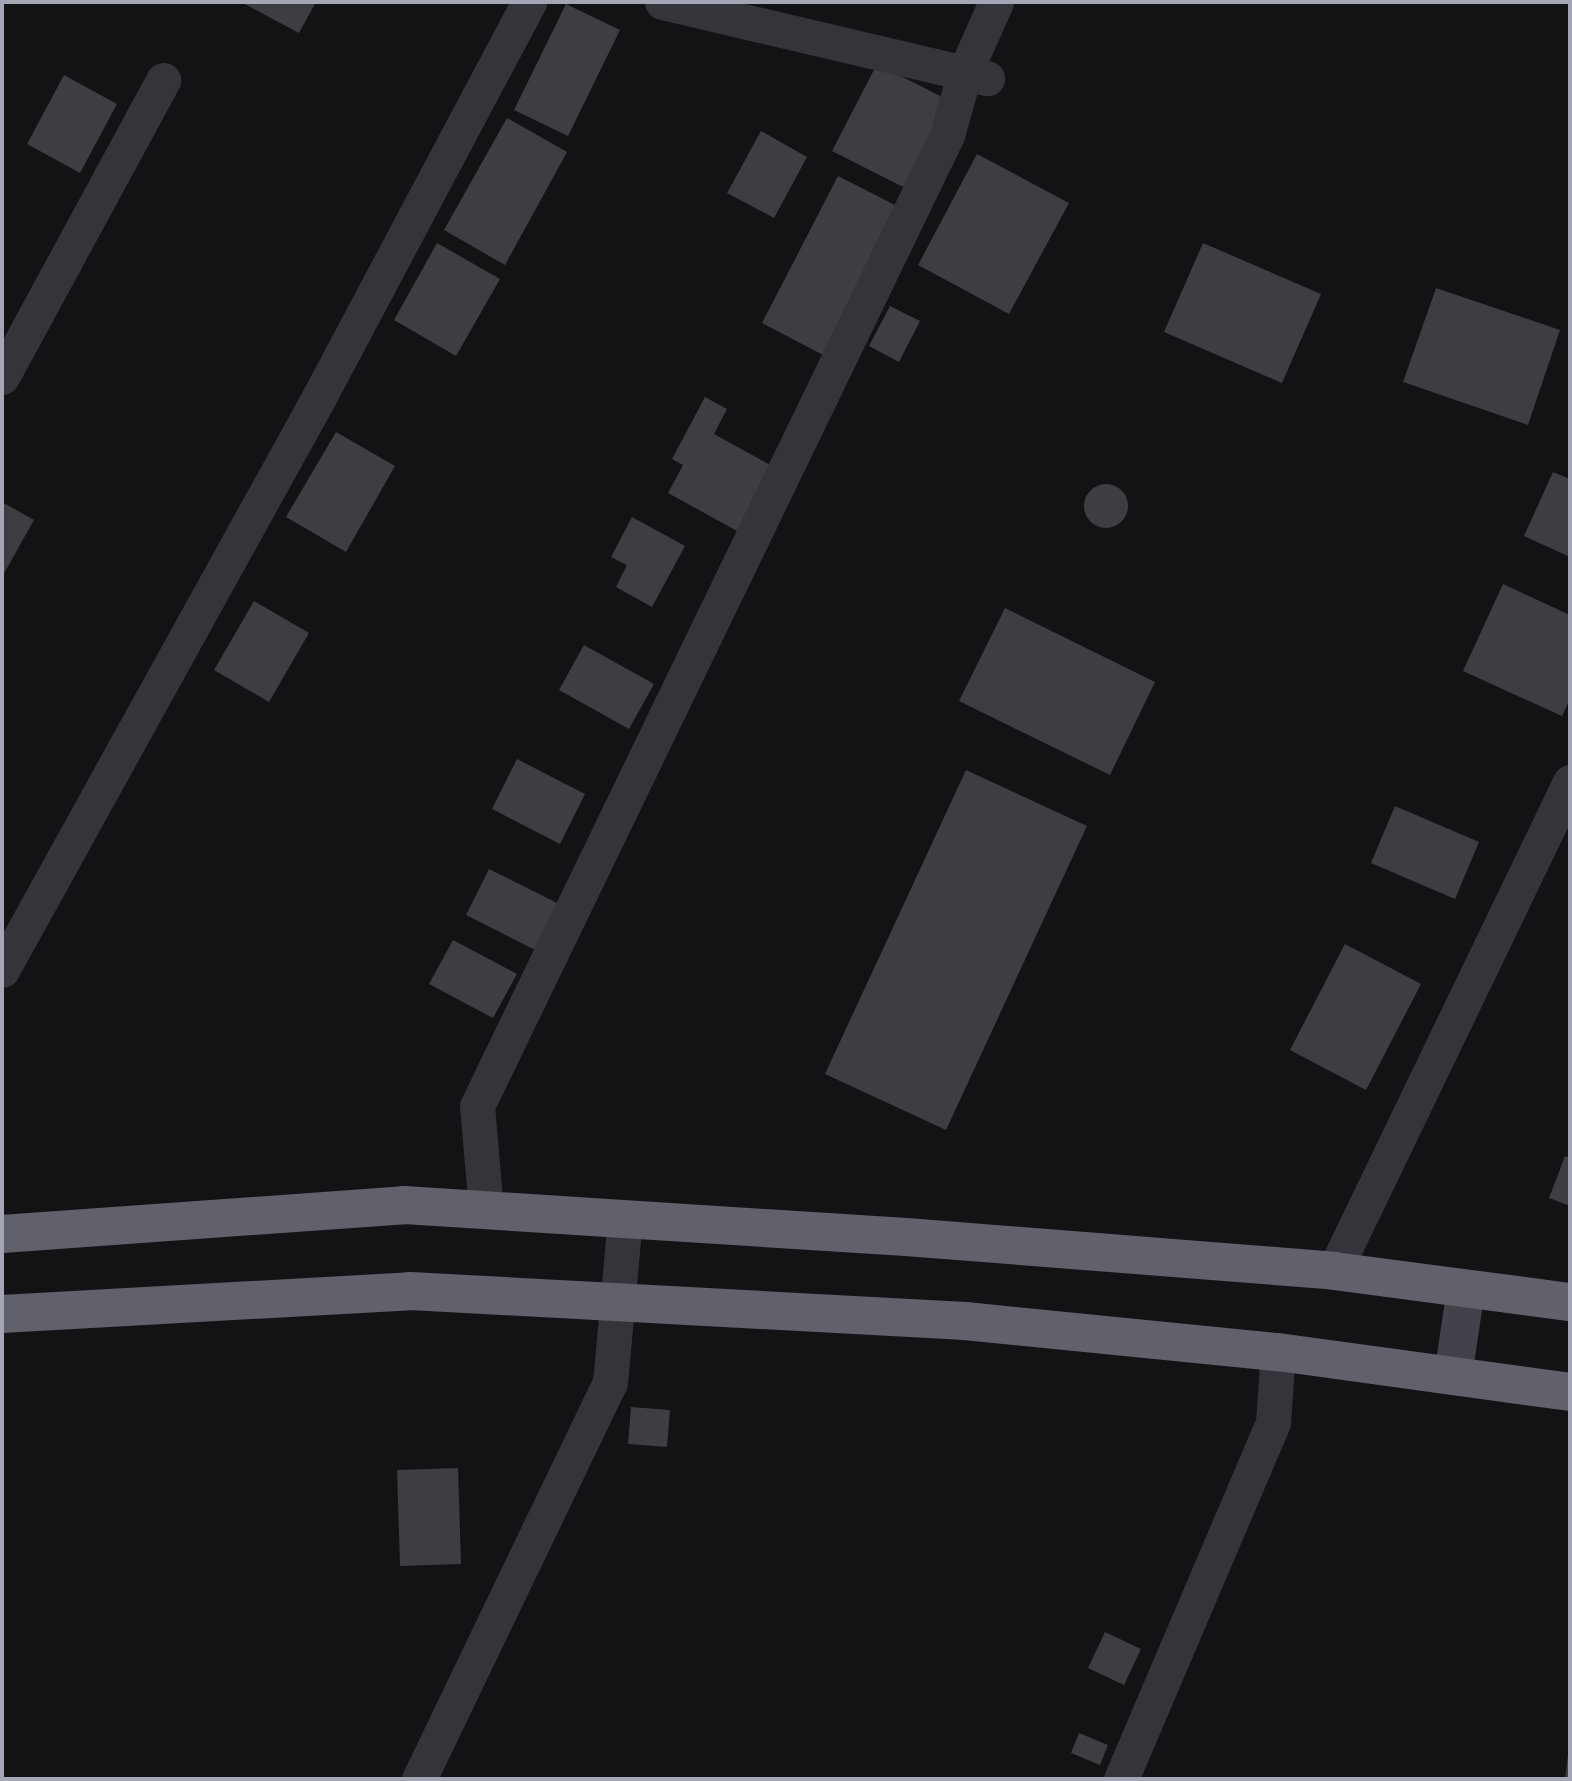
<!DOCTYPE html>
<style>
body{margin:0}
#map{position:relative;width:1572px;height:1781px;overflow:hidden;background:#131315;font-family:Roboto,sans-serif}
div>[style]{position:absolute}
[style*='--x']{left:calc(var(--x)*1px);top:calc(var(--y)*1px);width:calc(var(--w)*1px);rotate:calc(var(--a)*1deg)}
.building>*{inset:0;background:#3d3d42}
.round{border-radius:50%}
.street>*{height:35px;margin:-17.5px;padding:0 17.5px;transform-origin:17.5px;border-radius:17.5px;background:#34343a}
.secondary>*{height:38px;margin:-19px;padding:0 19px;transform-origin:19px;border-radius:19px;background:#42424a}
.highway>*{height:38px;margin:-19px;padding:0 19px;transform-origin:19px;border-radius:19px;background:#60616b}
span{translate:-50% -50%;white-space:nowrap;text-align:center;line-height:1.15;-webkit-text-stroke:6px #0e0e10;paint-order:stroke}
.frame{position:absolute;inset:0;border:4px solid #a4a6b6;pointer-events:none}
</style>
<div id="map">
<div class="building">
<i style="clip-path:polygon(241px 2px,316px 2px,299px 33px)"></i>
<i style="clip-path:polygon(566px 4px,620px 30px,568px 136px,514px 110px)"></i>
<i style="clip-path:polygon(877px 64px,948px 100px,903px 187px,832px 151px)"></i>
<i style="clip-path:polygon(64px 75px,117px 104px,80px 173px,27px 144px)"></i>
<i style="clip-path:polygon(507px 118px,567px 152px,505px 265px,444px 230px)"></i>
<i style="clip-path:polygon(761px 131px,807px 157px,774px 218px,727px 193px)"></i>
<i style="clip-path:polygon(977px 154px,1069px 203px,1009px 314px,918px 265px)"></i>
<i style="clip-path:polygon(838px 176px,901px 208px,825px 356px,762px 323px)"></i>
<i style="clip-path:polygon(437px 243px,500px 279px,456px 356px,394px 320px)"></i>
<i style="clip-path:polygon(1203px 243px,1321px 294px,1282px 383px,1164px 332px)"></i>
<i style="clip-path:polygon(1436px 288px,1560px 330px,1528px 425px,1403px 382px)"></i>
<i style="clip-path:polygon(890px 306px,920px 321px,899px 362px,869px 346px)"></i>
<i style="clip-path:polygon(705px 397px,727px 409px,714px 434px,772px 466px,737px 531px,668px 493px,683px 465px,672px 459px)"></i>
<i style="clip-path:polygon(336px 432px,395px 466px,346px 552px,286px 517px)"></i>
<i style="clip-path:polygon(1553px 472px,1570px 479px,1570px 557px,1524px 536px)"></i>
<i class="round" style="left:1084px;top:484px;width:44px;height:44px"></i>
<i style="clip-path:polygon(2px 502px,34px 520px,2px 577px)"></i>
<i style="clip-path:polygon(632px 517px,685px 546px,652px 607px,616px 587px,627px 565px,611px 557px)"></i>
<i style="clip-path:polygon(1503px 584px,1570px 615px,1570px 699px,1562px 716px,1463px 671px)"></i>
<i style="clip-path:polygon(254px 601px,309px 633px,269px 702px,214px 670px)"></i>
<i style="clip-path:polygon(1005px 608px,1155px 682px,1110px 775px,959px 701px)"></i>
<i style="clip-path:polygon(584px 645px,654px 684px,629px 729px,559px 690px)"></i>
<i style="clip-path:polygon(517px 759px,585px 794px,560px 844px,492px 809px)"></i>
<i style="clip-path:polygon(966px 770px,1087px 826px,946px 1130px,825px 1074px)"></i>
<i style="clip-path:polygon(1395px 806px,1479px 842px,1455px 899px,1371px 863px)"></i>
<i style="clip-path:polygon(489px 869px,565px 907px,541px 953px,466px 915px)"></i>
<i style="clip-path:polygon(453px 940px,517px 974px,493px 1018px,429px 984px)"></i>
<i style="clip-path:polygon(1345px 944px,1421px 984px,1366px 1090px,1290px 1050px)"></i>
<i style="clip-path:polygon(1565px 1156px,1570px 1158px,1570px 1206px,1549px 1198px)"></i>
<i style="clip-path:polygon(631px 1407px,670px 1410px,667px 1447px,628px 1444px)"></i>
<i style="clip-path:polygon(458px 1468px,461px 1564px,400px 1566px,397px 1470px)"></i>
<i style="clip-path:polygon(1105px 1632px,1141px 1649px,1124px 1685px,1088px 1668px)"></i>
<i style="clip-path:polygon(1079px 1733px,1108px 1745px,1100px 1765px,1071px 1753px)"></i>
<i style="clip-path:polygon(1569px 1746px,1570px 1779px,1565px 1779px)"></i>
</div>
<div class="street">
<i style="--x:662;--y:2;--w:334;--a:13.2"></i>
<i style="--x:2;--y:377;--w:338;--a:-61.5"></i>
<i style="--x:2;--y:970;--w:653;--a:-61.04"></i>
<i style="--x:318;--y:399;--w:450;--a:-62"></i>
<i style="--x:486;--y:1210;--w:104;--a:-94.9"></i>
<i style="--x:477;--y:1106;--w:1079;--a:-64.17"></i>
<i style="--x:947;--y:135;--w:66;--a:-74.1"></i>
<i style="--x:965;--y:72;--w:77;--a:-66.1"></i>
<i style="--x:1334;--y:1271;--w:543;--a:-64.24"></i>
<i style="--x:419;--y:1779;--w:440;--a:-64.3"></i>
<i style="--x:610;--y:1383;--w:165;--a:-84.8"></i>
<i style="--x:1121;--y:1779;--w:388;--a:-66.9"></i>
<i style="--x:1273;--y:1422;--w:70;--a:-85.9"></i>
</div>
<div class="secondary">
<i style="--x:1453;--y:1376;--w:88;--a:-81.5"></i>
</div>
<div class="highway">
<i style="--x:2;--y:1234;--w:403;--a:-4.1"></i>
<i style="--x:404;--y:1205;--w:503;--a:3.65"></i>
<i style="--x:906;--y:1237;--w:429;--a:4.5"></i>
<i style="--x:1334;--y:1271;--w:238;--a:7.5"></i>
<i style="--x:2;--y:1314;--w:409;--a:-3.2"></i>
<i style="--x:410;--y:1291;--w:556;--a:3.09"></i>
<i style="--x:965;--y:1321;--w:315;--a:5.7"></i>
<i style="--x:1278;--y:1352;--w:295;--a:7.8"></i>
</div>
<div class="frame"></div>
</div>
